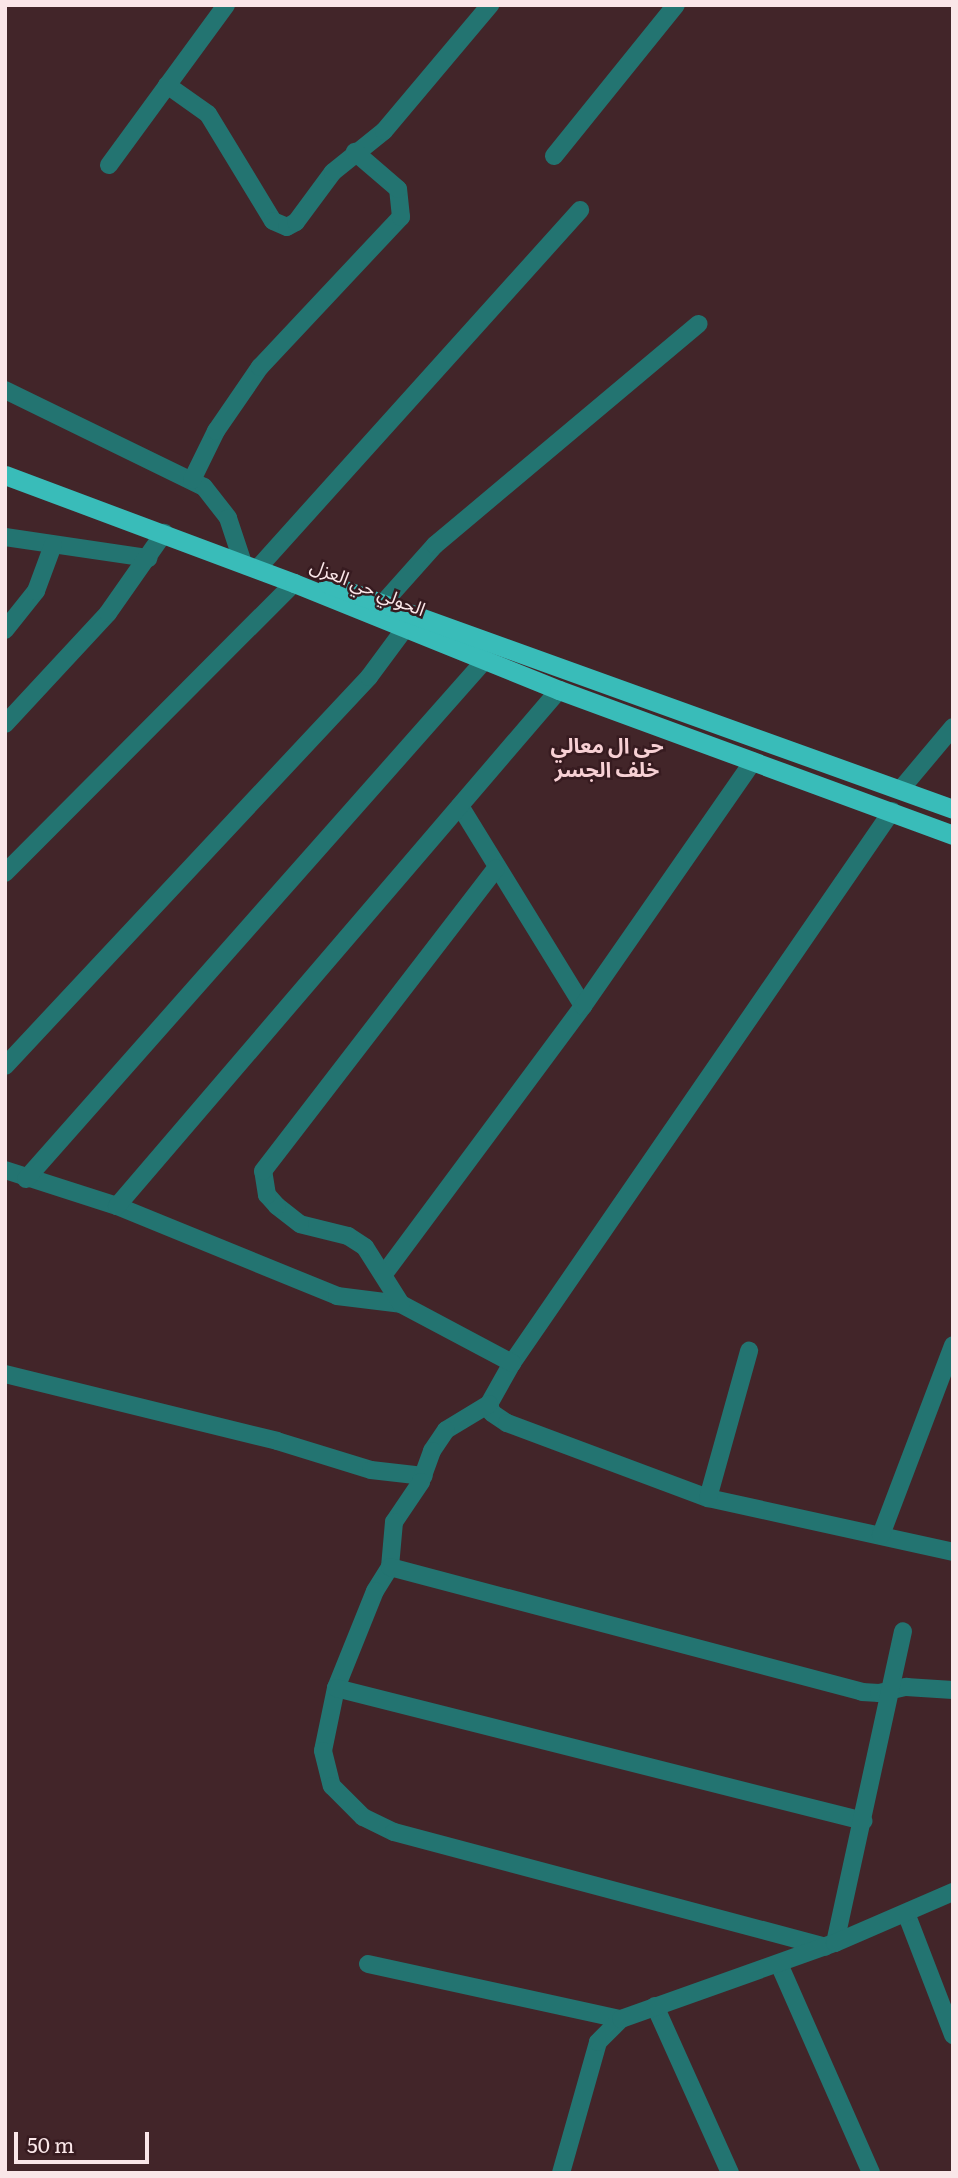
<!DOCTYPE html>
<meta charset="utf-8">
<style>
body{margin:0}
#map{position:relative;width:958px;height:2178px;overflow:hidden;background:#422529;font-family:Literata,"Noto Sans Arabic",serif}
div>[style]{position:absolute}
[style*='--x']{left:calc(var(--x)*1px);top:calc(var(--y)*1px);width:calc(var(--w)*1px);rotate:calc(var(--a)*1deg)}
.minor>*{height:18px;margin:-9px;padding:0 9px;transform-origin:9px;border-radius:9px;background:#237471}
.tertiary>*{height:18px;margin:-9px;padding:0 9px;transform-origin:9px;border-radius:9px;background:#237471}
.trunk>*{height:19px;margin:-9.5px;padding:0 9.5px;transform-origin:9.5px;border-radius:9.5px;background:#39bcb9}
span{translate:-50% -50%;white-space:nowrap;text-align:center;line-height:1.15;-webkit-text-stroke:5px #371b20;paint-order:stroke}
.street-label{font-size:19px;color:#fae6e8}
.neighbourhood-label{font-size:21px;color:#f7d0d4;font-weight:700}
.frame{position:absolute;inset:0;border:7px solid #fae6e8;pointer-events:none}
.scale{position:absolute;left:14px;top:2132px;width:135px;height:32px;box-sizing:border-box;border:4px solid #fae6e8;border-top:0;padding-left:9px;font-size:21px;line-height:24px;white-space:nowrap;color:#fae6e8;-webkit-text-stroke:5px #371b20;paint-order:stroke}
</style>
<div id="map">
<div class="minor">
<i style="--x:167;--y:85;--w:50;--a:35.3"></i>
<i style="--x:208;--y:114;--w:125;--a:58.7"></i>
<i style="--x:273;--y:221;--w:15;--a:23"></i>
<i style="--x:287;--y:227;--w:10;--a:-29"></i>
<i style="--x:296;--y:222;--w:62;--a:-53.5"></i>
<i style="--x:333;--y:172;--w:65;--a:-38.8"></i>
<i style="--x:384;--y:131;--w:165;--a:-49.9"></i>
<i style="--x:554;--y:156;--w:194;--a:-51.1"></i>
<i style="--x:109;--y:165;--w:198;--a:-53.8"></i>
<i style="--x:5;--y:390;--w:221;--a:26"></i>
<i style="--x:204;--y:487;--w:39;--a:52"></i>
<i style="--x:228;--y:518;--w:47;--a:71.6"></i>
<i style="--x:192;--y:480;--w:55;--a:-63.9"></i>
<i style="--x:216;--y:431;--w:78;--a:-55.5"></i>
<i style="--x:260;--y:367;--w:206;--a:-46.8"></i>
<i style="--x:401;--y:217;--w:28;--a:-96"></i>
<i style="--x:398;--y:189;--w:57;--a:-139.3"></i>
<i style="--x:5;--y:537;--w:145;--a:8.4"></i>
<i style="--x:257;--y:569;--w:483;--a:-48"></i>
<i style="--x:385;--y:601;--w:75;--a:-48.2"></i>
<i style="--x:435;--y:545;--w:344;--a:-40"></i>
<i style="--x:5;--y:630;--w:50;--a:-51.5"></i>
<i style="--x:36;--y:591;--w:49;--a:-69.7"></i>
<i style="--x:5;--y:724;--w:151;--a:-47.1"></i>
<i style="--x:108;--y:613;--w:98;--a:-55"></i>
<i style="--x:460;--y:806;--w:235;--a:58.4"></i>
<i style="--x:892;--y:811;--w:670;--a:124.54"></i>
<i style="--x:512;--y:1363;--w:47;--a:119.3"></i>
<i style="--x:489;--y:1404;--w:9;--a:72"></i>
<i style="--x:492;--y:1413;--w:18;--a:34"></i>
<i style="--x:507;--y:1423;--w:215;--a:20.5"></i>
<i style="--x:708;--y:1498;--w:251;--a:12.4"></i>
<i style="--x:5;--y:873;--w:409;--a:-45.1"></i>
<i style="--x:5;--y:1066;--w:533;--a:-46.9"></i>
<i style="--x:369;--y:677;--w:62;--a:-53.5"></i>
<i style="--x:5;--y:1170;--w:118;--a:17.8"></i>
<i style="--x:117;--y:1206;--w:238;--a:22.2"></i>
<i style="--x:337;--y:1296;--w:64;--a:7.1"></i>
<i style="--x:401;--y:1304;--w:126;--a:28"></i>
<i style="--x:26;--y:1179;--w:693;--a:-48.51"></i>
<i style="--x:117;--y:1206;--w:679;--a:-49.42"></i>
<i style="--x:384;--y:1274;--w:334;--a:-53.4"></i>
<i style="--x:583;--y:1006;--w:298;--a:-55.2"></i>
<i style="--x:401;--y:1304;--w:67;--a:-122.3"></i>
<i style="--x:365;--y:1247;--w:20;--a:-147"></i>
<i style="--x:348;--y:1236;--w:49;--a:-166"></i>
<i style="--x:300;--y:1224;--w:29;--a:-142"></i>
<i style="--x:277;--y:1206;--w:15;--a:-132"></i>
<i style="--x:267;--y:1195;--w:24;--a:-99"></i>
<i style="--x:263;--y:1171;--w:382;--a:-52.4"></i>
<i style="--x:5;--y:1374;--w:280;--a:13.8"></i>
<i style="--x:277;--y:1441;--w:98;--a:17.1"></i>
<i style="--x:371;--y:1470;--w:53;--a:6.5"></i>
<i style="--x:489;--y:1404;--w:50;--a:148.8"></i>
<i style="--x:446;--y:1430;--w:25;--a:124"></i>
<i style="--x:432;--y:1451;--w:33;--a:110"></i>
<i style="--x:421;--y:1482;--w:48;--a:124"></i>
<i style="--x:394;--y:1522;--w:45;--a:95.1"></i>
<i style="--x:390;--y:1567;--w:28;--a:122"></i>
<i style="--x:375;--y:1591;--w:105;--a:111.9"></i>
<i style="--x:336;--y:1688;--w:64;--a:101.7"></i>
<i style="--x:323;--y:1751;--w:36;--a:76"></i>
<i style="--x:332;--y:1786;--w:44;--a:45"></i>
<i style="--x:363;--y:1817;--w:34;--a:26"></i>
<i style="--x:394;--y:1832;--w:446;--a:14.9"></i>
<i style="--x:708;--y:1498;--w:153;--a:-74.4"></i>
<i style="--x:881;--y:1535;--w:203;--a:-69.2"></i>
<i style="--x:390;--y:1567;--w:488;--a:14.8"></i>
<i style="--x:862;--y:1692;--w:17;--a:3"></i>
<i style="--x:879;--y:1693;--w:28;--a:-13"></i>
<i style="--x:906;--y:1687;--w:47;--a:3.7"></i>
<i style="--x:336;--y:1688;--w:544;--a:14.16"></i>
<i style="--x:906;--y:1913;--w:131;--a:68.9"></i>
<i style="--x:835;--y:1943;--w:319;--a:-77.7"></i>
<i style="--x:368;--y:1964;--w:259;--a:12.3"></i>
<i style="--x:779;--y:1964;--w:228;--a:66.2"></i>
<i style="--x:655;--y:2006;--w:183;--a:65.8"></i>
<i style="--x:561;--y:2173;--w:136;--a:-74.2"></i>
<i style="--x:598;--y:2042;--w:33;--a:-45"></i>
<i style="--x:621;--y:2019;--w:227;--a:-19.6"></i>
<i style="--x:835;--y:1943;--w:129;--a:-23.4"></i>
</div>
<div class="tertiary">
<i style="--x:901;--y:789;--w:81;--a:-50"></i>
</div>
<div class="trunk">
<i style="--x:5;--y:475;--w:309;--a:20.5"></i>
<i style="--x:294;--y:583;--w:286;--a:22"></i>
<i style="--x:559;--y:690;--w:420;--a:20.2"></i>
<i style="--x:328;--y:584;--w:664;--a:19.8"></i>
</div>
<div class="street-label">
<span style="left:368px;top:587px;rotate:22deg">الحولي حي العزل</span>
</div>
<div class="neighbourhood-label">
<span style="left:607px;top:756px">حي ال معالي<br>خلف الجسر</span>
</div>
<div class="frame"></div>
<div class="scale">50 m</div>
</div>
